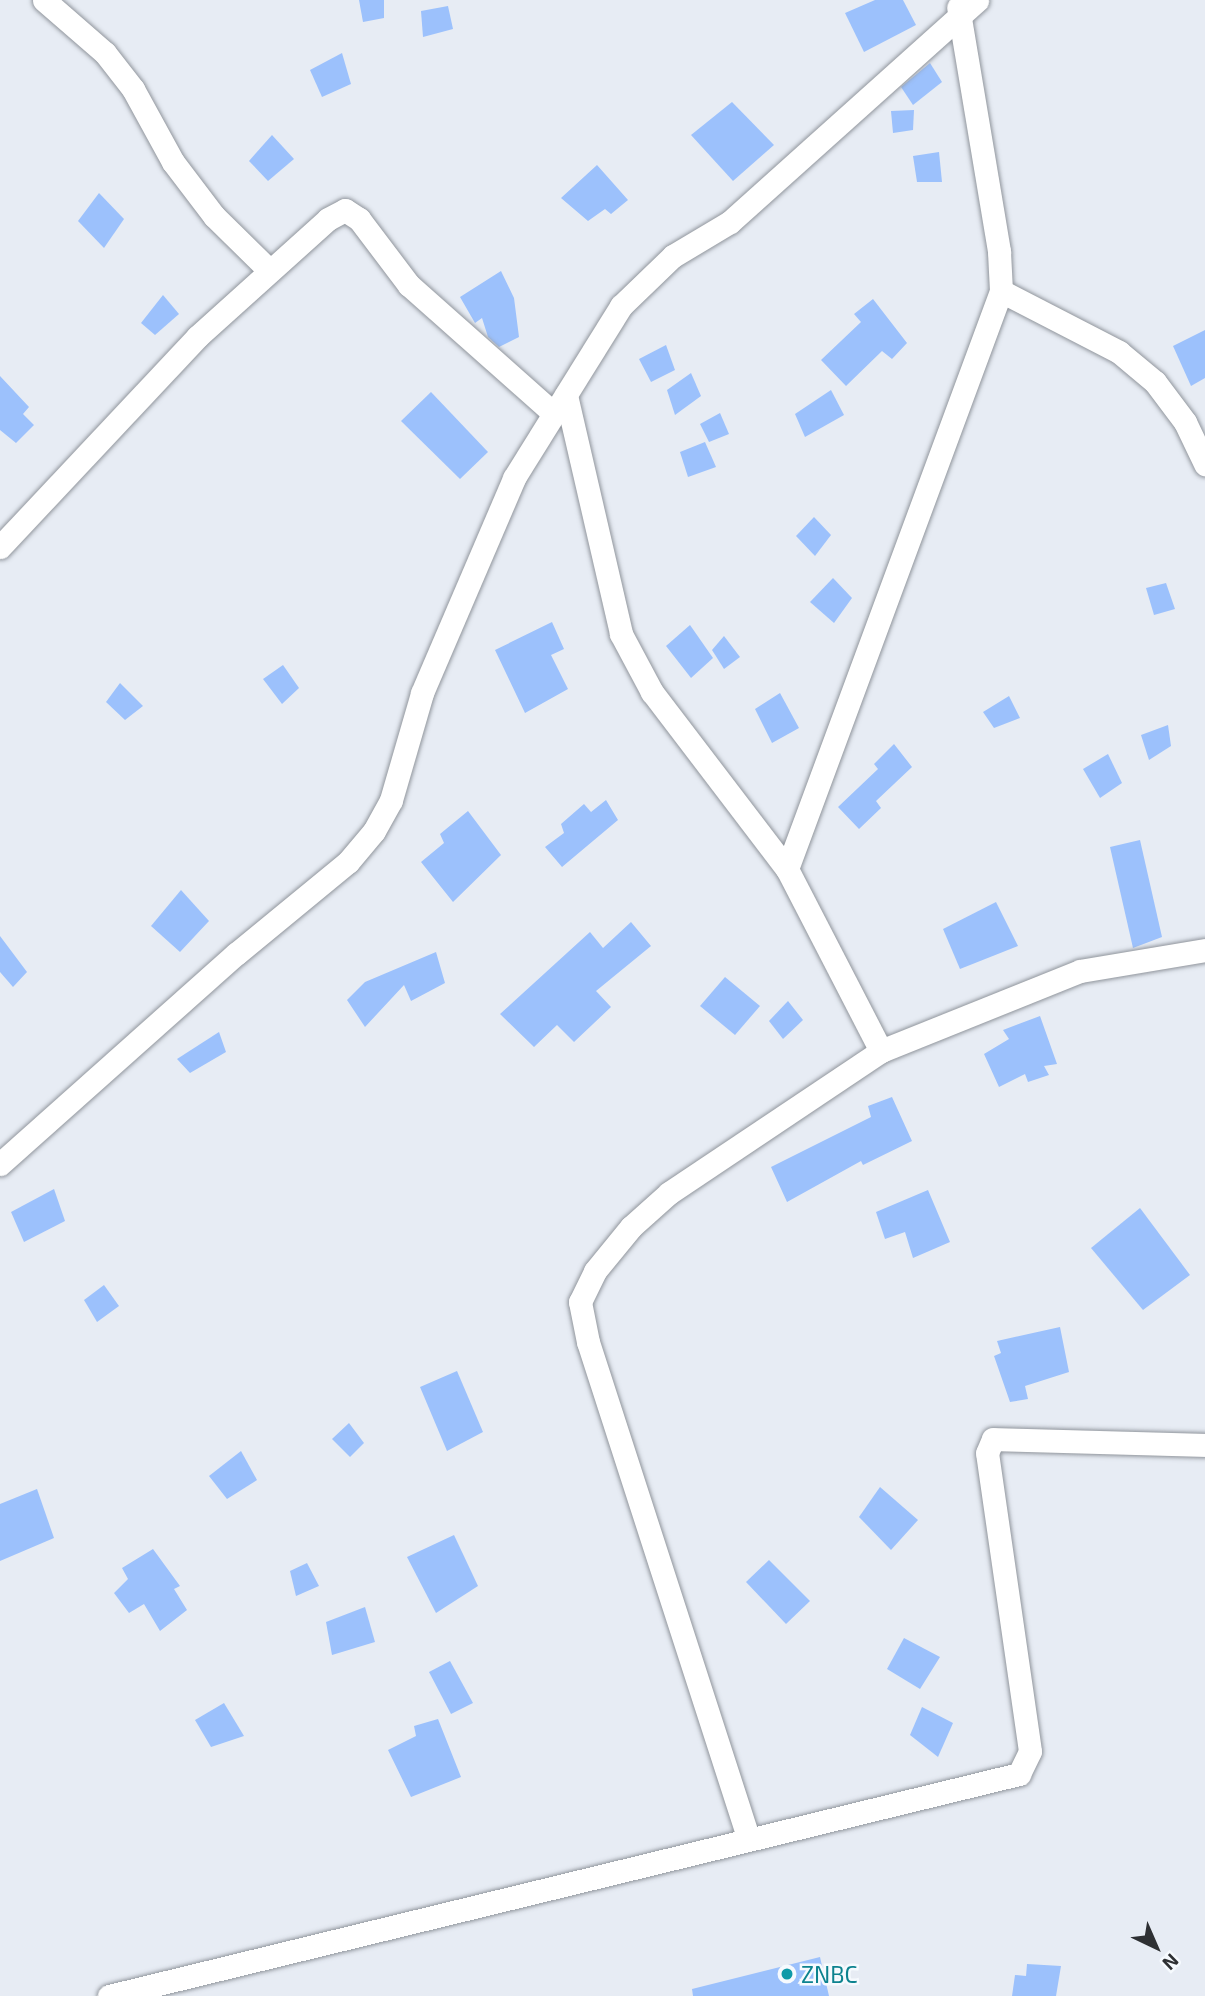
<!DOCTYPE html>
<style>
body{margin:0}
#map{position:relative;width:1205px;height:1996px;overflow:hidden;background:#e7ecf4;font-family:"Exo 2",sans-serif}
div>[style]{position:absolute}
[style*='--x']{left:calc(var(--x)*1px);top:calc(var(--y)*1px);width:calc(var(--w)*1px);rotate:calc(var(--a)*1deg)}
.building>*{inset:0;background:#9cc1fc}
.roads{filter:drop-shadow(0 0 2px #90959c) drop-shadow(0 0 2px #90959c)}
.street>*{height:23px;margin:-11.5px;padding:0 11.5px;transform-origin:11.5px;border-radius:11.5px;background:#fff}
.dots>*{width:19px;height:19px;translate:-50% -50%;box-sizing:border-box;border:4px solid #f6fafe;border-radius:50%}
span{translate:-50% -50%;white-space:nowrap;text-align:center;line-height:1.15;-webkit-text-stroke:5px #f6fafe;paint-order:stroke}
.culture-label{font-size:23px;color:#0d838f}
.left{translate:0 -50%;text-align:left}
.north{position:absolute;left:1121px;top:1912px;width:70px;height:70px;-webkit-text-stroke:5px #f6fafe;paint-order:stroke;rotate:136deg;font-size:19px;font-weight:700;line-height:28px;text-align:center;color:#2e3033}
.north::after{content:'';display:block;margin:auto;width:24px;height:32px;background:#2e3033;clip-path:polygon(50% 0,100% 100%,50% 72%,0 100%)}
</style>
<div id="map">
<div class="building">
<i style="clip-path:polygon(359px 0,384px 0,384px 18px,363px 22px)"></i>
<i style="clip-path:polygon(875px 0,903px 0,916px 25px,864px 52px,845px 13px)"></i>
<i style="clip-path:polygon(448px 6px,453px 29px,423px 37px,421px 11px)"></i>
<i style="clip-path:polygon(342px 53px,351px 84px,322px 97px,310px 70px)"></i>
<i style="clip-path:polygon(930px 63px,942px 82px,913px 105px,901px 87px)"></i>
<i style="clip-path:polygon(732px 102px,774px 145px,733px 181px,691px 135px)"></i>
<i style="clip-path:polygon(914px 110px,913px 130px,893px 133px,891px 111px)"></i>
<i style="clip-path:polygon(272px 135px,294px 159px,268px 181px,249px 161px)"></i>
<i style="clip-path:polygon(939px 152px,942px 182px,917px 182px,913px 156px)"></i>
<i style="clip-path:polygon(597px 165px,628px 200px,611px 214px,605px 209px,588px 221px,561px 198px)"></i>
<i style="clip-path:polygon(99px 193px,124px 219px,104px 248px,78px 221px)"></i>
<i style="clip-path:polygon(501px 271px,514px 298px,519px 337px,499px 347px,488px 337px,482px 318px,475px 323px,460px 297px)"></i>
<i style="clip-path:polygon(163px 295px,179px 314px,155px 335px,141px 323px)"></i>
<i style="clip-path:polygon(873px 299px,907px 343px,892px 359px,882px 351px,846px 386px,821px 360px,861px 322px,854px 314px)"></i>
<i style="clip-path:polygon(1205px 330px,1205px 378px,1191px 386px,1173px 346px)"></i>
<i style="clip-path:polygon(666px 345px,675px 370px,651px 382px,639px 359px)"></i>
<i style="clip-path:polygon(691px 373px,701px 396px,675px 415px,667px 390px)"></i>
<i style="clip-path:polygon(0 376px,29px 407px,23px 414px,34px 425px,16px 443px,0 430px)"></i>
<i style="clip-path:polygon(831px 390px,844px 415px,805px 437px,795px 414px)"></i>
<i style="clip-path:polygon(431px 392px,488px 452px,460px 479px,401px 421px)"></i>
<i style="clip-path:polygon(720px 413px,729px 434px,709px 442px,700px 424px)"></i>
<i style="clip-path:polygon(705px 442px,716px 467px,688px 477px,680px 452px)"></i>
<i style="clip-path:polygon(814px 517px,831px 535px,815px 556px,796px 536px)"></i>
<i style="clip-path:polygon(833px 578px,852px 598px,834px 623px,810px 602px)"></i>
<i style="clip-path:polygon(1166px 583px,1175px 609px,1154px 615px,1146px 588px)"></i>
<i style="clip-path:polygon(552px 622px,564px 649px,551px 655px,568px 689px,525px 713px,495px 650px)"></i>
<i style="clip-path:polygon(690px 625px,713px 658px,691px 678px,666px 646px)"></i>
<i style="clip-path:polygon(724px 636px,740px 657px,724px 669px,712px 650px)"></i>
<i style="clip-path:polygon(283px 665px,299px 688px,282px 704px,263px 679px)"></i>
<i style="clip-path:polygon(120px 683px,143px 706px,125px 720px,106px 702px)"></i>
<i style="clip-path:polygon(780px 693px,799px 728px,772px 743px,755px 709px)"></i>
<i style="clip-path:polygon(1009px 696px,1020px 718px,994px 728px,983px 712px)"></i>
<i style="clip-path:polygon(1168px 725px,1171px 746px,1149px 760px,1141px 735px)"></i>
<i style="clip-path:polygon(894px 744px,912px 767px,876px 801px,881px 808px,859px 829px,838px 807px,878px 769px,874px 764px)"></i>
<i style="clip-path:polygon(1108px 754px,1122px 783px,1100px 798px,1083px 769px)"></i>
<i style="clip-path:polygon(606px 800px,618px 820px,562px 867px,545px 847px,564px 833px,561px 824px,584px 804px,591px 812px)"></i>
<i style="clip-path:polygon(468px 811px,501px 855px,453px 902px,421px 862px,444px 843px,440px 834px)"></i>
<i style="clip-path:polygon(1140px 840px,1162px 937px,1133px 948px,1110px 847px)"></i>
<i style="clip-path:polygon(181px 890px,209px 921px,180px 952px,151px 926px)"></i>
<i style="clip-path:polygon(996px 902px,1018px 946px,960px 969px,943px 929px)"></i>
<i style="clip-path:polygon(631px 922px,651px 946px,596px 991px,611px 1007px,574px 1042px,557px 1025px,534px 1047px,500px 1014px,590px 932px,603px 948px)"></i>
<i style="clip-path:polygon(0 936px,27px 972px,13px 987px,0 972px)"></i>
<i style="clip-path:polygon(436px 952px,445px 983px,411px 1001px,404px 985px,365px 1027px,347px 1000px,365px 982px)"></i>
<i style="clip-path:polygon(725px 977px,760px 1006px,735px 1035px,700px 1006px)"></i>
<i style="clip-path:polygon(788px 1001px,803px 1020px,783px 1039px,769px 1021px)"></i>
<i style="clip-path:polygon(1040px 1016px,1057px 1064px,1044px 1066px,1049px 1075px,1028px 1082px,1025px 1074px,999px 1087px,984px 1054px,1009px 1039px,1003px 1030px)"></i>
<i style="clip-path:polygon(219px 1032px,226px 1052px,190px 1073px,177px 1059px)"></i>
<i style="clip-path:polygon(892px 1097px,912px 1141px,863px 1165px,861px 1161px,787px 1202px,771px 1167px,871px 1117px,868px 1106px)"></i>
<i style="clip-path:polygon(54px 1189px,65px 1221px,24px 1242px,11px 1212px)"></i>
<i style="clip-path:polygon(928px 1190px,950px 1242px,913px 1258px,905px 1232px,885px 1239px,876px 1212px)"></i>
<i style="clip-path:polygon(1140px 1208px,1190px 1275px,1143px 1310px,1091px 1248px)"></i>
<i style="clip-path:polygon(104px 1285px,119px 1306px,97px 1322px,84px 1300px)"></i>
<i style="clip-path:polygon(1060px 1327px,1069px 1372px,1025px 1386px,1028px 1399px,1010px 1402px,994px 1356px,1001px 1353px,997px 1341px)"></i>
<i style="clip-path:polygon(457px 1371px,483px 1432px,447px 1451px,420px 1387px)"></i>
<i style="clip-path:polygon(349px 1423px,364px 1443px,350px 1457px,332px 1439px)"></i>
<i style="clip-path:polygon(241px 1451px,257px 1480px,227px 1499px,209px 1476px)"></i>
<i style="clip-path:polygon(880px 1487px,918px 1520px,891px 1550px,859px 1517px)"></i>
<i style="clip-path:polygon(37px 1489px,54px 1538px,0 1561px,0 1504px)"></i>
<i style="clip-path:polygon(454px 1535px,478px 1586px,436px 1613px,407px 1557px)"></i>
<i style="clip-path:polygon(153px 1549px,180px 1586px,174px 1589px,187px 1610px,160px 1631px,144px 1604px,129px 1613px,114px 1593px,128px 1579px,122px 1568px)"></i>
<i style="clip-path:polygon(769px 1560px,810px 1601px,786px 1624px,746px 1582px)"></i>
<i style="clip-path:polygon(307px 1563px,319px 1586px,296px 1596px,290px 1571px)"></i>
<i style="clip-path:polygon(365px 1607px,375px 1642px,332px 1655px,326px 1622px)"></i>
<i style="clip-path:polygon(904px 1638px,940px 1657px,920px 1689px,887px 1669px)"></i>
<i style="clip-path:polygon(450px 1661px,473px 1703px,451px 1714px,429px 1672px)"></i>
<i style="clip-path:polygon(224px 1703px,244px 1736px,211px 1747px,195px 1720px)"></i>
<i style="clip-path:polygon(922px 1707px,953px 1723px,938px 1757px,910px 1735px)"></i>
<i style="clip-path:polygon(438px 1719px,461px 1777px,411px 1797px,388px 1750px,416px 1736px,414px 1726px)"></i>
<i style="clip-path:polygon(820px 1957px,829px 1996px,693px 1996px,692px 1989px)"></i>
<i style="clip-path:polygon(1027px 1964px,1061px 1966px,1056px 1996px,1012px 1996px,1015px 1975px,1026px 1976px)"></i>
</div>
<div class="roads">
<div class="street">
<i style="--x:44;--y:0;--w:81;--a:41"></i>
<i style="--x:105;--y:53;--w:46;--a:52.1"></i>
<i style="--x:133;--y:89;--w:83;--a:61.3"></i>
<i style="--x:173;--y:162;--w:68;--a:52.8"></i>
<i style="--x:214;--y:216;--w:77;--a:44.5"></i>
<i style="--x:1001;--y:291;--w:133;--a:27.3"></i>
<i style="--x:1119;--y:352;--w:47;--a:39.8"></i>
<i style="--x:1155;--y:382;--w:50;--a:53.1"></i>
<i style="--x:1185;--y:422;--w:47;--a:64.5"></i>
<i style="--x:566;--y:395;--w:245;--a:77"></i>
<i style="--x:621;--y:634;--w:66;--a:61.9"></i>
<i style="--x:652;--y:692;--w:223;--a:52.7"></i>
<i style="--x:787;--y:869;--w:205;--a:62.7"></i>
<i style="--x:0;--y:547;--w:288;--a:-46.8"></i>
<i style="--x:197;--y:337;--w:176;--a:-42"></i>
<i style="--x:328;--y:219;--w:19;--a:-28"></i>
<i style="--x:345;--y:210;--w:17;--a:33"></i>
<i style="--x:359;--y:219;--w:83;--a:52.9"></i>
<i style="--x:409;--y:285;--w:193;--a:41.6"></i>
<i style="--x:787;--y:869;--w:616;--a:-69.68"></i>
<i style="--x:1001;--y:291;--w:40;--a:-92.9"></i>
<i style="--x:999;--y:251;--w:247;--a:-99.5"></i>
<i style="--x:0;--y:1164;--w:316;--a:-41.7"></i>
<i style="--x:236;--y:954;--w:145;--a:-39.4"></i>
<i style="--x:348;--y:862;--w:40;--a:-50"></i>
<i style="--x:374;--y:831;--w:35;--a:-61"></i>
<i style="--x:391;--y:800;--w:111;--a:-73.8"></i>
<i style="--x:422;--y:693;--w:234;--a:-66.8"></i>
<i style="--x:514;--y:478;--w:203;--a:-58.1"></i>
<i style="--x:621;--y:306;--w:72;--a:-43.9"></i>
<i style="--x:673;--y:256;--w:66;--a:-30.8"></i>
<i style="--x:730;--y:222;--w:332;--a:-41.9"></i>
<i style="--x:748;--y:1837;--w:520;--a:-107.91"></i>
<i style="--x:588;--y:1342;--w:41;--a:-101.3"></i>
<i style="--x:580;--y:1302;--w:34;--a:-64"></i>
<i style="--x:595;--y:1271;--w:57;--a:-50.7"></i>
<i style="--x:631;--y:1227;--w:51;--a:-41.8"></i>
<i style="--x:669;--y:1193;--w:255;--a:-33.8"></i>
<i style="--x:881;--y:1051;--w:214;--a:-21.9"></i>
<i style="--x:1080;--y:971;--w:127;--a:-9.5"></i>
<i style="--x:109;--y:1996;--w:937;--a:-13.71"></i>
<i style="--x:1019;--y:1774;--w:25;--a:-64"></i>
<i style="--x:1030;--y:1751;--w:301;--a:-98.2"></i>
<i style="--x:987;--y:1453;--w:15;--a:-67"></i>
<i style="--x:993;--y:1439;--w:212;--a:1.6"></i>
</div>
</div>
<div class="dots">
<i style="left:787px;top:1974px;background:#0f9aa8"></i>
</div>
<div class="culture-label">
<span class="left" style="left:801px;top:1974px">ZNBC</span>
</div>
<div class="north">N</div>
</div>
